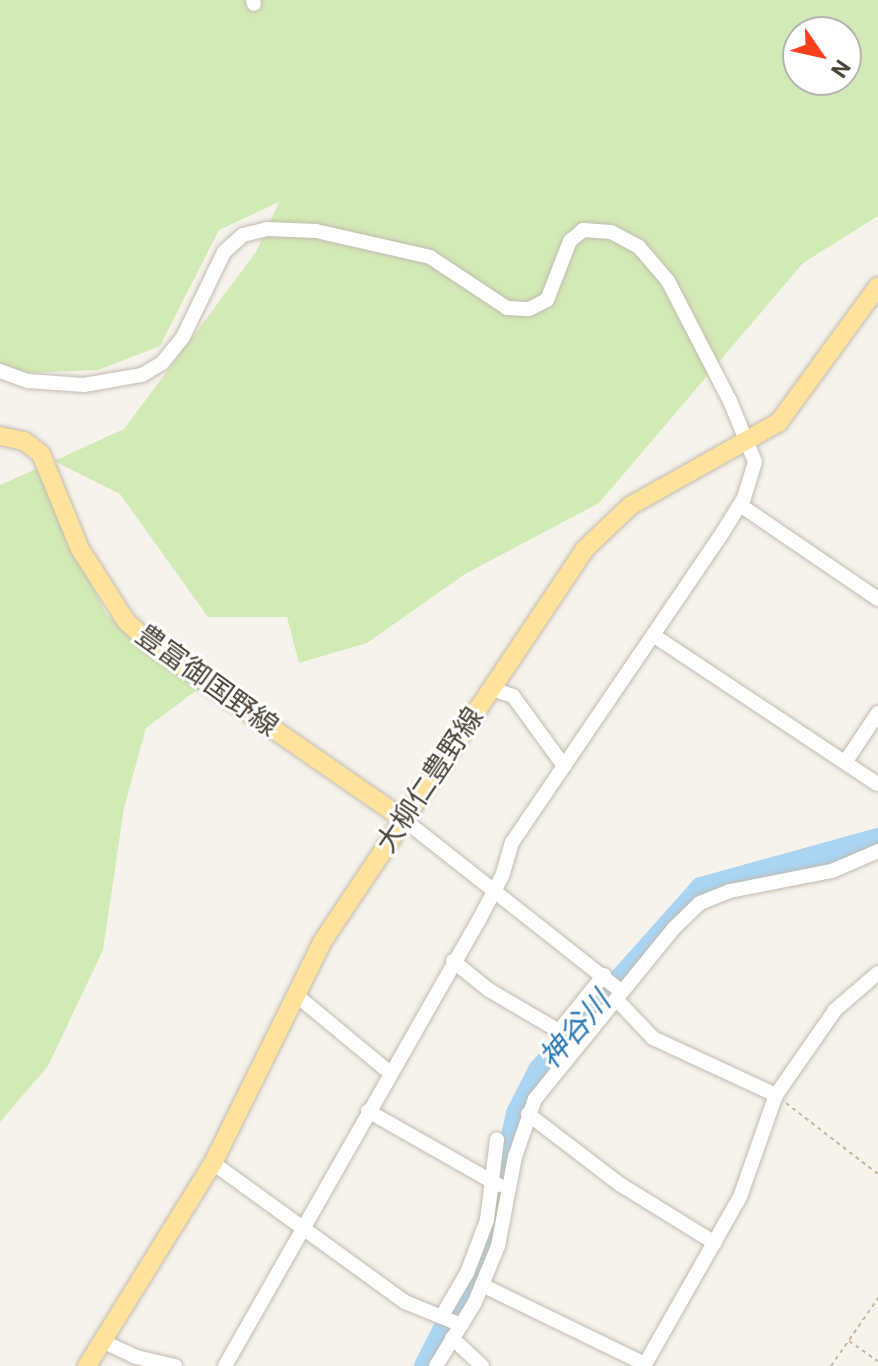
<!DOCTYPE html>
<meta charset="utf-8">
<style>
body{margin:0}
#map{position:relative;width:878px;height:1366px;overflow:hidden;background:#f6f3ec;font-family:Roboto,"Noto Sans JP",sans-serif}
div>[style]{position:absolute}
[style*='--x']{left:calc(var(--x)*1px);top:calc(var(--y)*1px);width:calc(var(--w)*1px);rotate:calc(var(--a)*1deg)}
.green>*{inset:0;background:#d2eab5}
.river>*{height:22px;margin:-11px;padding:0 11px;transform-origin:11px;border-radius:11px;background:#a9d4f2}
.path>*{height:2px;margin-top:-1px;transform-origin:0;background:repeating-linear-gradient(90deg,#c4b79f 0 4px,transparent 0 8px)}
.roads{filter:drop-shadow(0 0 2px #c2bbae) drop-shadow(0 0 2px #c2bbae)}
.minor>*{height:14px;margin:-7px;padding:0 7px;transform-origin:7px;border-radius:7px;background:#fff}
.major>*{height:18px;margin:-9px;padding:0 9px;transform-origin:9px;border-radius:9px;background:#ffe39c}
span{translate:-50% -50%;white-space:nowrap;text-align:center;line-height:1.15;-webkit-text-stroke:6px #fff;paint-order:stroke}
.street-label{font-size:28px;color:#4b4439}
.water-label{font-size:30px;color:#2e7ab2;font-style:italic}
.north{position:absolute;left:782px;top:16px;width:80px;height:80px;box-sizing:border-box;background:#fff;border:2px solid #b7b4b0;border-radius:50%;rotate:124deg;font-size:22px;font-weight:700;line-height:32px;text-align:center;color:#4b4439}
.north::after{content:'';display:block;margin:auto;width:28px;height:36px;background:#fc3f1d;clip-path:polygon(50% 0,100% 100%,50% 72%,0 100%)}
</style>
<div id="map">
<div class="green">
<i style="clip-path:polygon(evenodd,0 0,878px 0,878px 216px,803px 263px,599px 503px,465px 574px,367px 643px,299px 663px,287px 617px,208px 617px,120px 494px,54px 461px,124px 429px,256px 252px,279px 202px,219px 230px,160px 346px,98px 370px,25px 373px,0 363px,0 0,798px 32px,846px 32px,846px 80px,798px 80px,798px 32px)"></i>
<i style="clip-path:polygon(45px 465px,68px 539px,107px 615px,201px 687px,146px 728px,124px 808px,103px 950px,48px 1066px,0 1122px,0 485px)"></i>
</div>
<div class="river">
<i style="--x:425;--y:1366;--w:138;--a:-62.9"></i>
<i style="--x:488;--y:1243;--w:133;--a:-77.4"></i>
<i style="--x:517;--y:1113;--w:48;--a:-62.9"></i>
<i style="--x:539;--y:1070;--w:244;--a:-48.3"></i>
<i style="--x:701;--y:888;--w:184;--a:-15.5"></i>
</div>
<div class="path">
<i style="--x:786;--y:1103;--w:116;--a:37.7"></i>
<i style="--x:849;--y:1341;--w:35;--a:35"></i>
<i style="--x:831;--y:1366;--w:83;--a:-55.3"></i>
</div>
<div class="roads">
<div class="minor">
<i style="--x:253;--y:0;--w:4;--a:76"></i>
<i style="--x:0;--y:371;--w:30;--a:20"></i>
<i style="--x:28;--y:381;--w:56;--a:4.1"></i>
<i style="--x:84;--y:385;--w:59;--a:-9.8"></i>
<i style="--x:142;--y:375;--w:23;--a:-31"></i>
<i style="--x:162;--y:363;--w:33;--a:-51"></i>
<i style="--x:183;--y:337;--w:94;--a:-64.2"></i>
<i style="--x:224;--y:252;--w:25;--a:-42"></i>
<i style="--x:243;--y:235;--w:25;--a:-14"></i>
<i style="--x:267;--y:229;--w:49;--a:2.3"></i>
<i style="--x:316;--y:231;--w:117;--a:12.8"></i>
<i style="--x:430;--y:257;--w:92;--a:33.5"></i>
<i style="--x:507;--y:308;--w:22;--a:3"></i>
<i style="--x:529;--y:309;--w:20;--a:-27"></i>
<i style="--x:547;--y:300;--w:63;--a:-68.7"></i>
<i style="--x:570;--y:241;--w:17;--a:-40"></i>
<i style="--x:583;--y:230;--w:28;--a:4"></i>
<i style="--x:611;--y:232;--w:32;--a:28"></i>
<i style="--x:639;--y:247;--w:45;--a:49.5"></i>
<i style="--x:668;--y:281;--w:135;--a:62.7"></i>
<i style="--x:730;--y:401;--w:66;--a:67.7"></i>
<i style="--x:755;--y:462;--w:38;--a:107"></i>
<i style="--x:744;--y:498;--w:40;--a:122"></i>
<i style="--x:723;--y:532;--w:375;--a:124.2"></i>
<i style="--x:512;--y:842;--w:35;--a:106"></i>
<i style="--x:502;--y:876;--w:47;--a:117.6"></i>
<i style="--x:480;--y:918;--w:515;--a:119.65"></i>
<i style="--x:740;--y:505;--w:167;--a:34.3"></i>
<i style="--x:653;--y:635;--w:269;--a:33.6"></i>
<i style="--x:492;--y:689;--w:22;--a:18"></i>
<i style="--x:513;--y:696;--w:87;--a:53.9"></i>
<i style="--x:846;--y:761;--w:58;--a:-56.3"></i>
<i style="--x:403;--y:819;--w:278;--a:38.3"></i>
<i style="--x:453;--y:961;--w:46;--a:38.9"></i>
<i style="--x:489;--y:990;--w:81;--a:30.4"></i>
<i style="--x:559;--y:1031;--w:72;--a:-51.2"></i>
<i style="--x:295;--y:994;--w:122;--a:39.7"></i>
<i style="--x:616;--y:999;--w:54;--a:46.5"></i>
<i style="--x:653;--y:1038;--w:136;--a:24.9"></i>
<i style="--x:368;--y:1111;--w:150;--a:29.6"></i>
<i style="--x:528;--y:1114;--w:117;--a:37.4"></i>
<i style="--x:621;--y:1185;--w:110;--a:31.7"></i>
<i style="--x:213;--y:1163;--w:237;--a:35.9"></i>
<i style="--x:405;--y:1302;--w:61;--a:22.3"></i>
<i style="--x:482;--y:1285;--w:181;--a:25.9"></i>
<i style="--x:443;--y:1314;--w:48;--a:-59.7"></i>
<i style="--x:467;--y:1273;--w:57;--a:-69.3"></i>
<i style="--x:487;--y:1220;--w:81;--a:-82.9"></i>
<i style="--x:452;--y:1338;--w:41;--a:43"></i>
<i style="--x:102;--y:1341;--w:38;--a:25"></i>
<i style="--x:136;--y:1357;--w:40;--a:13"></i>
<i style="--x:436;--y:1366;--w:75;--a:-58.6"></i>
<i style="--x:475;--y:1302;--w:61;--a:-67.7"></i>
<i style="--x:498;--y:1246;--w:91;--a:-79.2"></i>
<i style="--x:515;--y:1157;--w:61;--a:-71"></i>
<i style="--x:535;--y:1099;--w:219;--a:-50.9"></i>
<i style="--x:673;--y:929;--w:37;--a:-44"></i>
<i style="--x:700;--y:903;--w:32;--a:-22"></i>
<i style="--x:730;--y:891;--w:104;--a:-11.1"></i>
<i style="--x:832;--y:871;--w:50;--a:-23.5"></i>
<i style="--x:644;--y:1366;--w:194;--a:-60.4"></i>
<i style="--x:740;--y:1197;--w:108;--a:-70.6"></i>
<i style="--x:776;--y:1095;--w:103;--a:-55.2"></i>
<i style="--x:835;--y:1010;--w:57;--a:-40.7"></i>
</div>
<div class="major">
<i style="--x:0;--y:436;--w:25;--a:12"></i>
<i style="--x:24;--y:441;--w:21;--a:37"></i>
<i style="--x:41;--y:454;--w:103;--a:67.7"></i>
<i style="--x:80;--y:549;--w:85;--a:57.4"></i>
<i style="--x:126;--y:621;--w:35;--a:43"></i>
<i style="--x:152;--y:645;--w:305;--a:34.7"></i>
<i style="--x:87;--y:1366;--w:239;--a:-58.2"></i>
<i style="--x:213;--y:1163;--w:246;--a:-63.7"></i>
<i style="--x:322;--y:942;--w:471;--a:-56.2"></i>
<i style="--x:584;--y:550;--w:64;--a:-43.7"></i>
<i style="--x:630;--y:506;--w:171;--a:-29.4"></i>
<i style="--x:779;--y:422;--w:168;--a:-53.9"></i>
</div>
</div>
<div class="street-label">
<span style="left:207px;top:681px;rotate:36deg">豊富御国野線</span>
<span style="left:430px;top:780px;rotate:-56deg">大柳仁豊野線</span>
</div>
<div class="water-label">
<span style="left:575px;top:1030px;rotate:-49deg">神谷川</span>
</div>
<div class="north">N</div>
</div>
